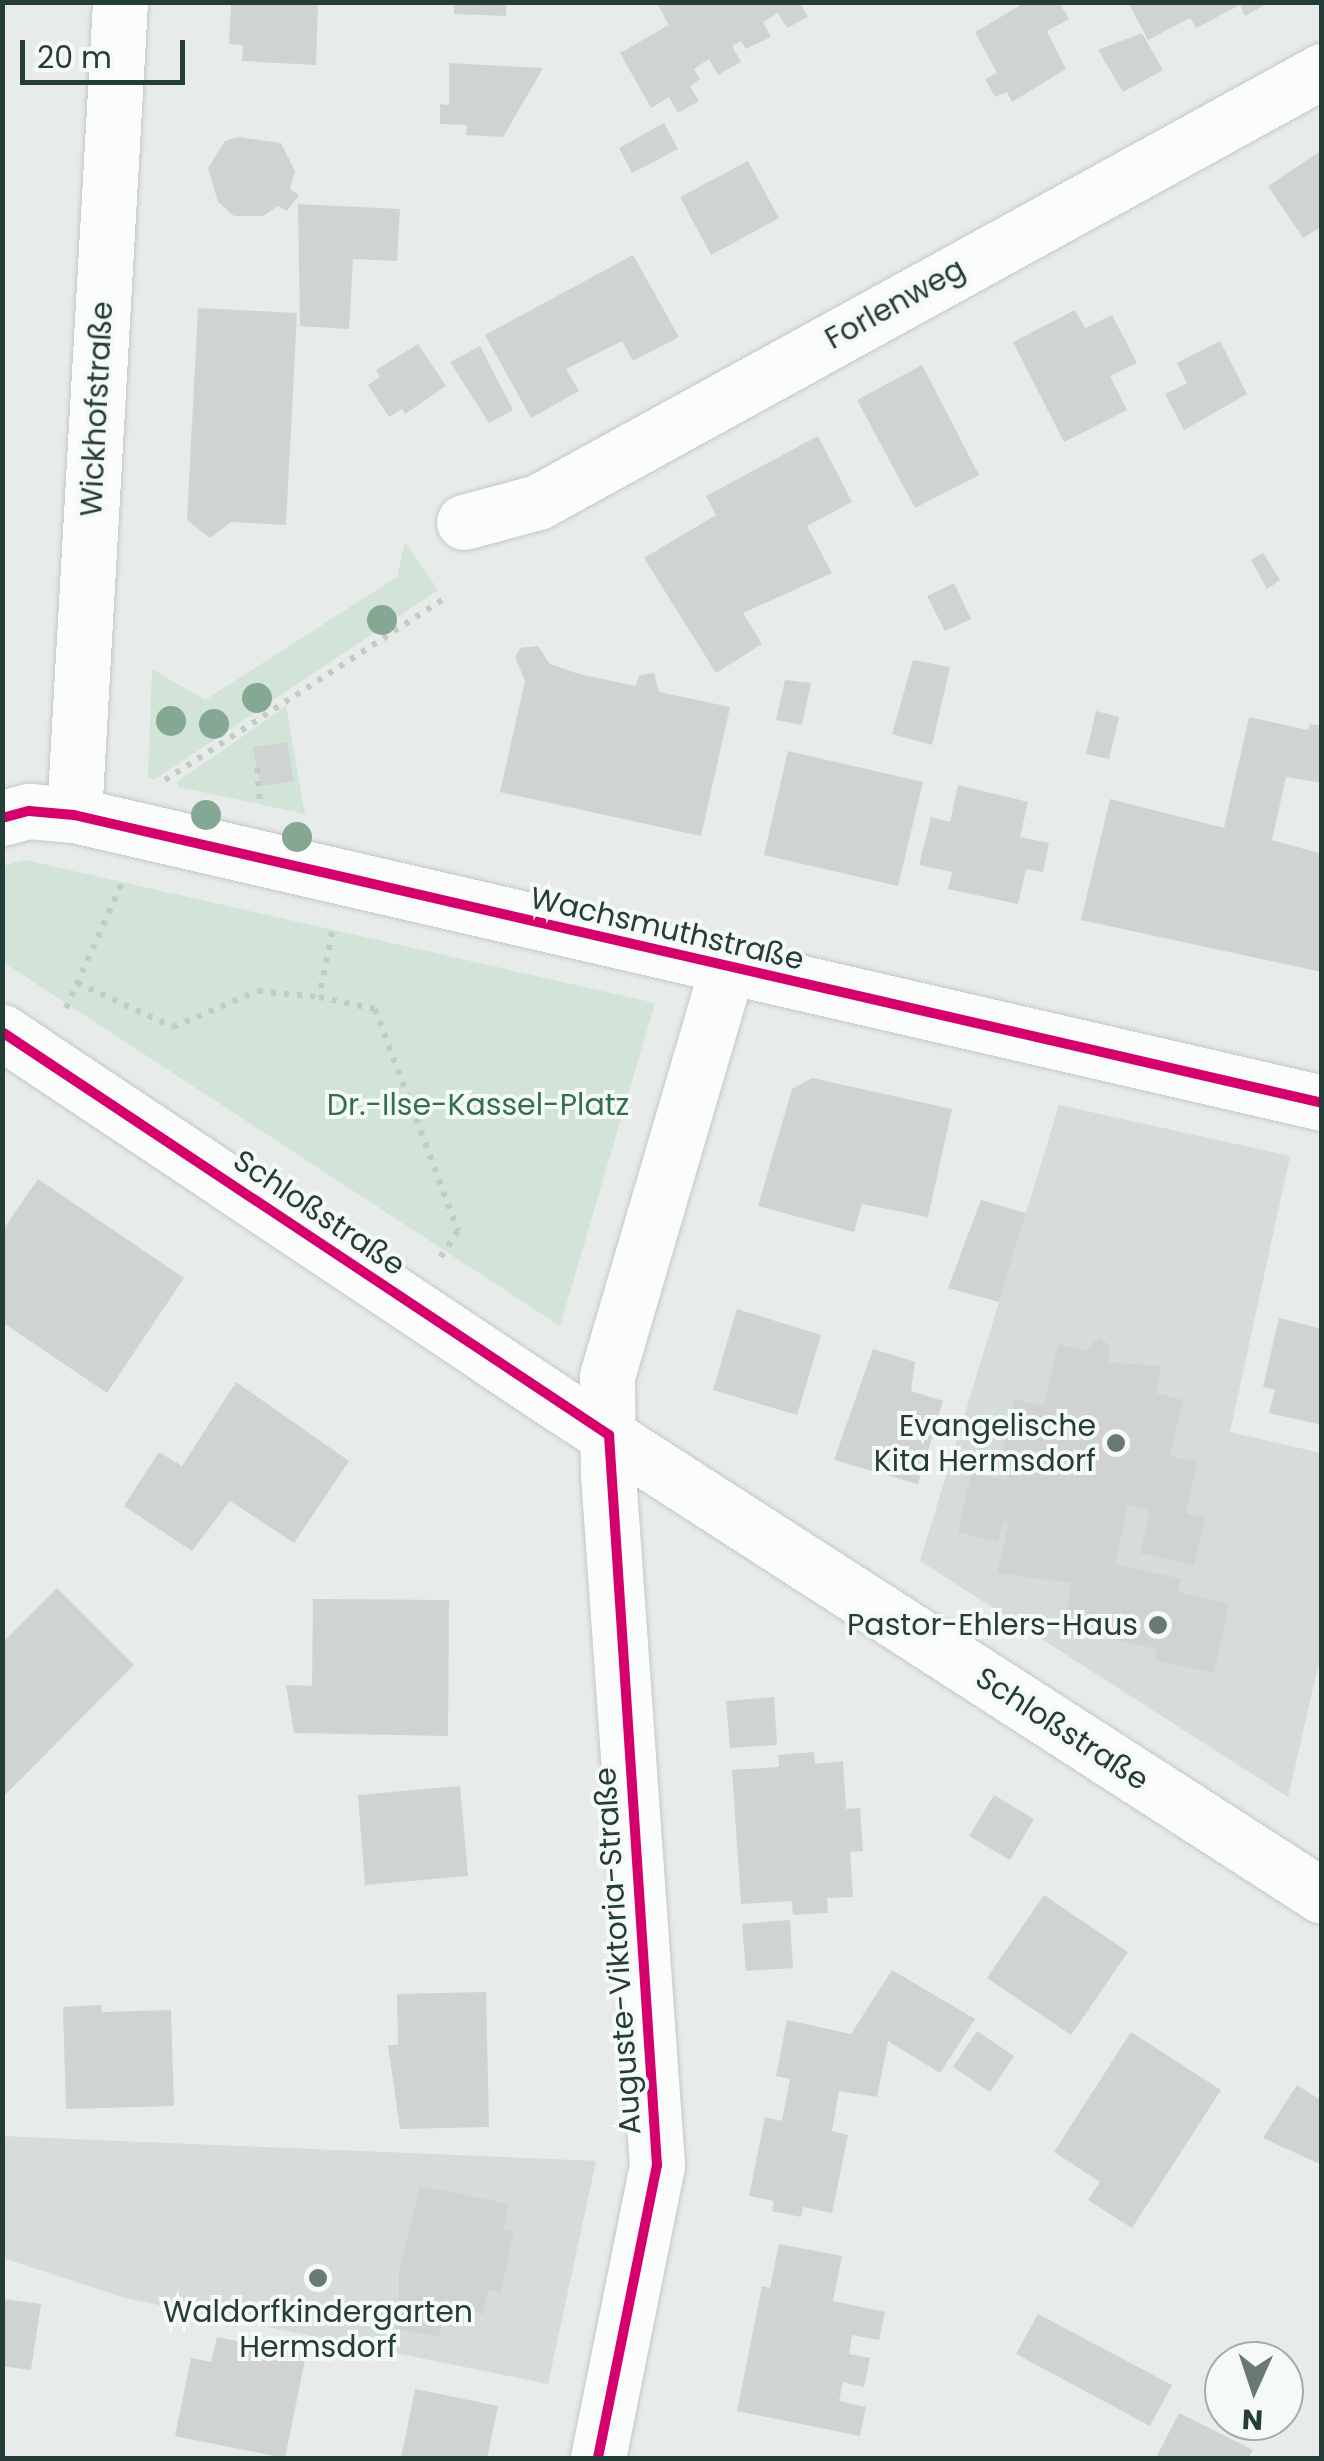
<!DOCTYPE html>
<meta charset="utf-8">
<style>
body{margin:0}
#map{position:relative;width:1324px;height:2461px;overflow:hidden;background:#e7ebe9;font-family:Poppins,sans-serif}
div>[style]{position:absolute}
[style*='--x']{left:calc(var(--x)*1px);top:calc(var(--y)*1px);width:calc(var(--w)*1px);rotate:calc(var(--a)*1deg)}
.built>*{inset:0;background:#d5dcd9}
.green>*{inset:0;background:#d2e3d7}
.building>*{inset:0;background:#cfd4d2}
.path>*{height:6px;margin-top:-3px;transform-origin:0;background:repeating-linear-gradient(90deg,#c2cbc8 0 5px,transparent 0 13px)}
.roads{filter:drop-shadow(0 0 2px #c4c8c6) drop-shadow(0 0 2px #c4c8c6)}
.minor>*{height:55px;margin:-27.5px;padding:0 27.5px;transform-origin:27.5px;border-radius:27.5px;background:#fbfcfc}
.cycleway>*{height:10px;margin:-5px;padding:0 5px;transform-origin:5px;border-radius:5px;background:#d6006c}
.trees>*{width:30px;height:30px;margin:-15px;border-radius:50%;background:#84a893}
.dots>*{width:28px;height:28px;translate:-50% -50%;box-sizing:border-box;border:5px solid #f5f9f8;border-radius:50%}
span{translate:-50% -50%;white-space:nowrap;text-align:center;line-height:1.15;-webkit-text-stroke:8px #f5f9f8;paint-order:stroke}
.street-label{font-size:30px;color:#253d38}
.park-label{font-size:30px;color:#33714d}
.poi-label{font-size:30px;color:#253d38}
.right{translate:-100% -50%;text-align:right}
.frame{position:absolute;inset:0;border:5px solid #253d38;pointer-events:none}
.north{position:absolute;left:1204px;top:2341px;width:100px;height:100px;box-sizing:border-box;background:#f5f9f8;border:2px solid #a2aeab;border-radius:50%;rotate:183deg;font-size:28px;font-weight:700;line-height:40px;text-align:center;color:#253d38}
.north::after{content:'';display:block;margin:auto;width:35px;height:45px;background:#697a76;clip-path:polygon(50% 0,100% 100%,50% 72%,0 100%)}
.scale{position:absolute;left:20px;top:40px;width:165px;height:45px;box-sizing:border-box;border:5px solid #253d38;border-top:0;padding-left:12px;font-size:30px;line-height:35px;white-space:nowrap;color:#253d38;-webkit-text-stroke:8px #f5f9f8;paint-order:stroke}
</style>
<div id="map">
<div class="built">
<i style="clip-path:polygon(1059px 1105px,1290px 1156px,1230px 1432px,1321px 1453px,1321px 1654px,1288px 1797px,920px 1561px)"></i>
<i style="clip-path:polygon(3px 2136px,596px 2161px,548px 2384px,125px 2298px,3px 2258px)"></i>
</div>
<div class="green">
<i style="clip-path:polygon(405px 542px,438px 590px,154px 780px,148px 778px,152px 669px,205px 700px,397px 577px)"></i>
<i style="clip-path:polygon(286px 706px,305px 814px,179px 787px,177px 782px)"></i>
<i style="clip-path:polygon(25px 860px,655px 1003px,560px 1326px,3px 962px,3px 866px)"></i>
</div>
<div class="building">
<i style="clip-path:polygon(318px 2px,316px 65px,242px 61px,243px 45px,229px 44px,231px 5px)"></i>
<i style="clip-path:polygon(454px 2px,506px 2px,506px 16px,454px 14px)"></i>
<i style="clip-path:polygon(663px 2px,799px 2px,808px 17px,787px 28px,778px 13px,763px 22px,771px 37px,746px 49px,741px 41px,732px 46px,741px 62px,718px 75px,709px 59px,694px 69px,700px 79px,690px 86px,699px 101px,678px 113px,669px 97px,651px 108px,620px 53px,669px 25px,658px 5px)"></i>
<i style="clip-path:polygon(1026px 2px,1059px 2px,1069px 19px,1047px 31px,1066px 69px,1012px 102px,1007px 92px,995px 97px,985px 79px,997px 73px,975px 32px)"></i>
<i style="clip-path:polygon(1128px 2px,1270px 2px,1245px 16px,1240px 5px,1196px 28px,1190px 18px,1148px 40px)"></i>
<i style="clip-path:polygon(1142px 33px,1163px 70px,1123px 92px,1098px 50px)"></i>
<i style="clip-path:polygon(449px 63px,543px 68px,503px 137px,466px 135px,467px 125px,440px 124px,440px 104px,449px 105px)"></i>
<i style="clip-path:polygon(664px 123px,678px 149px,632px 173px,619px 148px)"></i>
<i style="clip-path:polygon(237px 137px,281px 143px,295px 171px,290px 189px,299px 195px,287px 211px,278px 206px,263px 216px,234px 216px,218px 202px,208px 168px,225px 141px)"></i>
<i style="clip-path:polygon(1322px 150px,1322px 226px,1303px 238px,1268px 186px)"></i>
<i style="clip-path:polygon(748px 161px,779px 218px,711px 255px,680px 197px)"></i>
<i style="clip-path:polygon(298px 204px,400px 209px,397px 261px,353px 259px,349px 329px,300px 326px)"></i>
<i style="clip-path:polygon(633px 255px,679px 337px,633px 361px,622px 341px,566px 369px,579px 391px,531px 418px,485px 335px)"></i>
<i style="clip-path:polygon(198px 308px,297px 313px,286px 525px,231px 522px,210px 538px,187px 520px)"></i>
<i style="clip-path:polygon(1075px 310px,1085px 328px,1112px 315px,1137px 363px,1110px 376px,1127px 410px,1064px 442px,1013px 342px)"></i>
<i style="clip-path:polygon(1220px 341px,1247px 394px,1184px 430px,1165px 394px,1187px 383px,1177px 363px)"></i>
<i style="clip-path:polygon(418px 344px,446px 386px,405px 414px,402px 409px,389px 417px,368px 385px,380px 377px,376px 370px)"></i>
<i style="clip-path:polygon(480px 346px,513px 410px,489px 423px,450px 362px)"></i>
<i style="clip-path:polygon(922px 365px,979px 475px,915px 508px,857px 400px)"></i>
<i style="clip-path:polygon(818px 436px,852px 502px,807px 526px,832px 573px,743px 613px,762px 644px,716px 673px,644px 558px,716px 515px,706px 496px)"></i>
<i style="clip-path:polygon(1263px 553px,1280px 580px,1267px 589px,1251px 560px)"></i>
<i style="clip-path:polygon(954px 583px,971px 619px,945px 631px,927px 596px)"></i>
<i style="clip-path:polygon(538px 646px,550px 664px,579px 674px,635px 686px,640px 675px,654px 673px,659px 692px,730px 707px,701px 836px,500px 792px,525px 681px,515px 657px,520px 648px)"></i>
<i style="clip-path:polygon(913px 660px,950px 667px,932px 745px,892px 734px)"></i>
<i style="clip-path:polygon(785px 680px,811px 683px,802px 725px,776px 720px)"></i>
<i style="clip-path:polygon(1096px 711px,1119px 717px,1109px 759px,1086px 754px)"></i>
<i style="clip-path:polygon(1249px 717px,1308px 730px,1310px 724px,1322px 726px,1322px 783px,1286px 777px,1272px 840px,1322px 854px,1322px 972px,1081px 920px,1110px 799px,1224px 828px)"></i>
<i style="clip-path:polygon(287px 742px,294px 781px,260px 786px,253px 747px)"></i>
<i style="clip-path:polygon(788px 751px,923px 782px,898px 886px,764px 855px)"></i>
<i style="clip-path:polygon(958px 785px,1028px 802px,1020px 837px,1049px 843px,1043px 872px,1026px 869px,1018px 904px,948px 889px,952px 872px,919px 865px,931px 817px,950px 822px)"></i>
<i style="clip-path:polygon(812px 1078px,952px 1109px,928px 1217px,862px 1204px,854px 1232px,758px 1206px,792px 1089px)"></i>
<i style="clip-path:polygon(38px 1179px,184px 1278px,107px 1393px,2px 1322px,2px 1231px)"></i>
<i style="clip-path:polygon(981px 1200px,1026px 1213px,999px 1302px,948px 1288px)"></i>
<i style="clip-path:polygon(737px 1309px,821px 1335px,797px 1415px,713px 1390px)"></i>
<i style="clip-path:polygon(1279px 1318px,1322px 1329px,1322px 1425px,1269px 1413px,1275px 1390px,1263px 1387px)"></i>
<i style="clip-path:polygon(1099px 1337px,1110px 1346px,1108px 1362px,1161px 1366px,1156px 1393px,1183px 1400px,1170px 1456px,1197px 1462px,1186px 1513px,1205px 1518px,1194px 1565px,1140px 1553px,1150px 1510px,1128px 1505px,1115px 1564px,1181px 1579px,1178px 1592px,1229px 1604px,1214px 1673px,1155px 1660px,1157px 1649px,1096px 1636px,1099px 1622px,1065px 1615px,1072px 1583px,997px 1573px,1009px 1523px,1003px 1522px,998px 1542px,958px 1532px,971px 1473px,1006px 1480px,1011px 1461px,1001px 1459px,1014px 1399px,1044px 1406px,1058px 1344px,1086px 1351px)"></i>
<i style="clip-path:polygon(873px 1349px,915px 1362px,911px 1391px,943px 1401px,918px 1484px,834px 1460px)"></i>
<i style="clip-path:polygon(236px 1382px,349px 1461px,294px 1543px,230px 1501px,192px 1551px,124px 1506px,159px 1452px,182px 1466px)"></i>
<i style="clip-path:polygon(57px 1588px,134px 1665px,2px 1798px,2px 1643px)"></i>
<i style="clip-path:polygon(313px 1599px,449px 1600px,448px 1736px,294px 1733px,286px 1685px,312px 1686px)"></i>
<i style="clip-path:polygon(774px 1697px,777px 1745px,730px 1748px,726px 1701px)"></i>
<i style="clip-path:polygon(814px 1752px,815px 1764px,843px 1761px,846px 1809px,860px 1808px,863px 1851px,850px 1852px,853px 1897px,827px 1898px,828px 1913px,793px 1915px,792px 1901px,741px 1904px,732px 1770px,779px 1767px,778px 1755px)"></i>
<i style="clip-path:polygon(460px 1786px,468px 1876px,365px 1885px,358px 1795px)"></i>
<i style="clip-path:polygon(994px 1795px,1034px 1819px,1010px 1860px,969px 1836px)"></i>
<i style="clip-path:polygon(1044px 1895px,1128px 1952px,1071px 2035px,987px 1978px)"></i>
<i style="clip-path:polygon(790px 1920px,793px 1968px,746px 1971px,742px 1924px)"></i>
<i style="clip-path:polygon(892px 1970px,975px 2019px,940px 2073px,888px 2041px,877px 2097px,839px 2091px,832px 2131px,848px 2135px,832px 2213px,803px 2207px,801px 2217px,772px 2211px,774px 2201px,749px 2196px,765px 2117px,782px 2121px,790px 2079px,776px 2076px,787px 2020px,851px 2034px)"></i>
<i style="clip-path:polygon(486px 1992px,489px 2127px,400px 2129px,388px 2045px,398px 2045px,397px 1994px)"></i>
<i style="clip-path:polygon(101px 2005px,102px 2012px,171px 2010px,174px 2106px,66px 2109px,63px 2007px)"></i>
<i style="clip-path:polygon(977px 2031px,1014px 2056px,990px 2092px,953px 2067px)"></i>
<i style="clip-path:polygon(1131px 2032px,1221px 2090px,1132px 2228px,1088px 2200px,1100px 2182px,1054px 2152px)"></i>
<i style="clip-path:polygon(1297px 2085px,1322px 2101px,1322px 2165px,1263px 2138px)"></i>
<i style="clip-path:polygon(420px 2186px,509px 2204px,503px 2229px,514px 2231px,501px 2293px,488px 2290px,483px 2314px,445px 2306px,439px 2337px,385px 2327px,390px 2303px,399px 2305px,399px 2271px)"></i>
<i style="clip-path:polygon(779px 2244px,842px 2256px,833px 2301px,885px 2312px,879px 2340px,852px 2335px,849px 2354px,870px 2358px,864px 2387px,843px 2382px,839px 2401px,866px 2407px,860px 2436px,737px 2411px,762px 2286px,770px 2288px)"></i>
<i style="clip-path:polygon(2px 2299px,41px 2304px,31px 2370px,2px 2366px)"></i>
<i style="clip-path:polygon(1038px 2314px,1172px 2385px,1150px 2426px,1016px 2354px)"></i>
<i style="clip-path:polygon(217px 2337px,306px 2355px,285px 2458px,175px 2436px,191px 2358px,211px 2362px)"></i>
<i style="clip-path:polygon(415px 2389px,498px 2406px,487px 2458px,401px 2458px)"></i>
<i style="clip-path:polygon(1179px 2413px,1253px 2450px,1248px 2458px,1156px 2458px)"></i>
</div>
<div class="path">
<i style="--x:257;--y:768;--w:35;--a:85"></i>
<i style="--x:165;--y:780;--w:334;--a:-33"></i>
<i style="--x:332;--y:932;--w:66;--a:101.3"></i>
<i style="--x:319;--y:997;--w:57;--a:12.1"></i>
<i style="--x:375;--y:1009;--w:237;--a:69.5"></i>
<i style="--x:458;--y:1231;--w:32;--a:124"></i>
<i style="--x:77;--y:983;--w:106;--a:24.6"></i>
<i style="--x:173;--y:1027;--w:92;--a:-23"></i>
<i style="--x:258;--y:991;--w:61;--a:5.6"></i>
<i style="--x:66;--y:1008;--w:137;--a:-65.9"></i>
</div>
<div class="roads">
<div class="minor">
<i style="--x:464;--y:522;--w:77;--a:-15.1"></i>
<i style="--x:538;--y:502;--w:895;--a:-28.8"></i>
<i style="--x:74;--y:815;--w:814;--a:-86.76"></i>
<i style="--x:2;--y:818;--w:28;--a:-15"></i>
<i style="--x:29;--y:811;--w:45;--a:5.1"></i>
<i style="--x:74;--y:815;--w:1281;--a:12.99"></i>
<i style="--x:2;--y:1032;--w:673;--a:33.74"></i>
<i style="--x:562;--y:1406;--w:904;--a:32.81"></i>
<i style="--x:598;--y:2458;--w:299;--a:-78.6"></i>
<i style="--x:657;--y:2165;--w:692;--a:-94.06"></i>
<i style="--x:608;--y:1475;--w:99;--a:-90.6"></i>
<i style="--x:607;--y:1376;--w:424;--a:-73.6"></i>
</div>
</div>
<div class="cycleway">
<i style="--x:2;--y:818;--w:28;--a:-15"></i>
<i style="--x:29;--y:811;--w:45;--a:5.1"></i>
<i style="--x:74;--y:815;--w:1281;--a:12.99"></i>
<i style="--x:2;--y:1032;--w:729;--a:33.58"></i>
<i style="--x:609;--y:1435;--w:732;--a:86.24"></i>
<i style="--x:657;--y:2165;--w:299;--a:101.4"></i>
</div>
<div class="trees">
<i style="left:382px;top:620px"></i>
<i style="left:257px;top:698px"></i>
<i style="left:171px;top:721px"></i>
<i style="left:214px;top:724px"></i>
<i style="left:206px;top:815px"></i>
<i style="left:297px;top:837px"></i>
</div>
<div class="dots">
<i style="left:1116px;top:1443px;background:#697a76"></i>
<i style="left:1158px;top:1625px;background:#697a76"></i>
<i style="left:318px;top:2278px;background:#697a76"></i>
</div>
<div class="street-label">
<span style="left:895px;top:304px;rotate:-29deg">Forlenweg</span>
<span style="left:97px;top:409px;rotate:-87deg">Wickhofstraße</span>
<span style="left:667px;top:929px;rotate:13deg">Wachsmuthstraße</span>
<span style="left:319px;top:1213px;rotate:34deg">Schloßstraße</span>
<span style="left:1062px;top:1729px;rotate:33deg">Schloßstraße</span>
<span style="left:618px;top:1951px;rotate:-94deg">Auguste-Viktoria-Straße</span>
</div>
<div class="park-label">
<span style="left:478px;top:1105px">Dr.-Ilse-Kassel-Platz</span>
</div>
<div class="poi-label">
<span class="right" style="left:1096px;top:1443px">Evangelische<br>Kita Hermsdorf</span>
<span class="right" style="left:1138px;top:1625px">Pastor-Ehlers-Haus</span>
<span style="left:318px;top:2329px">Waldorfkindergarten<br>Hermsdorf</span>
</div>
<div class="frame"></div>
<div class="north">N</div>
<div class="scale">20 m</div>
</div>
